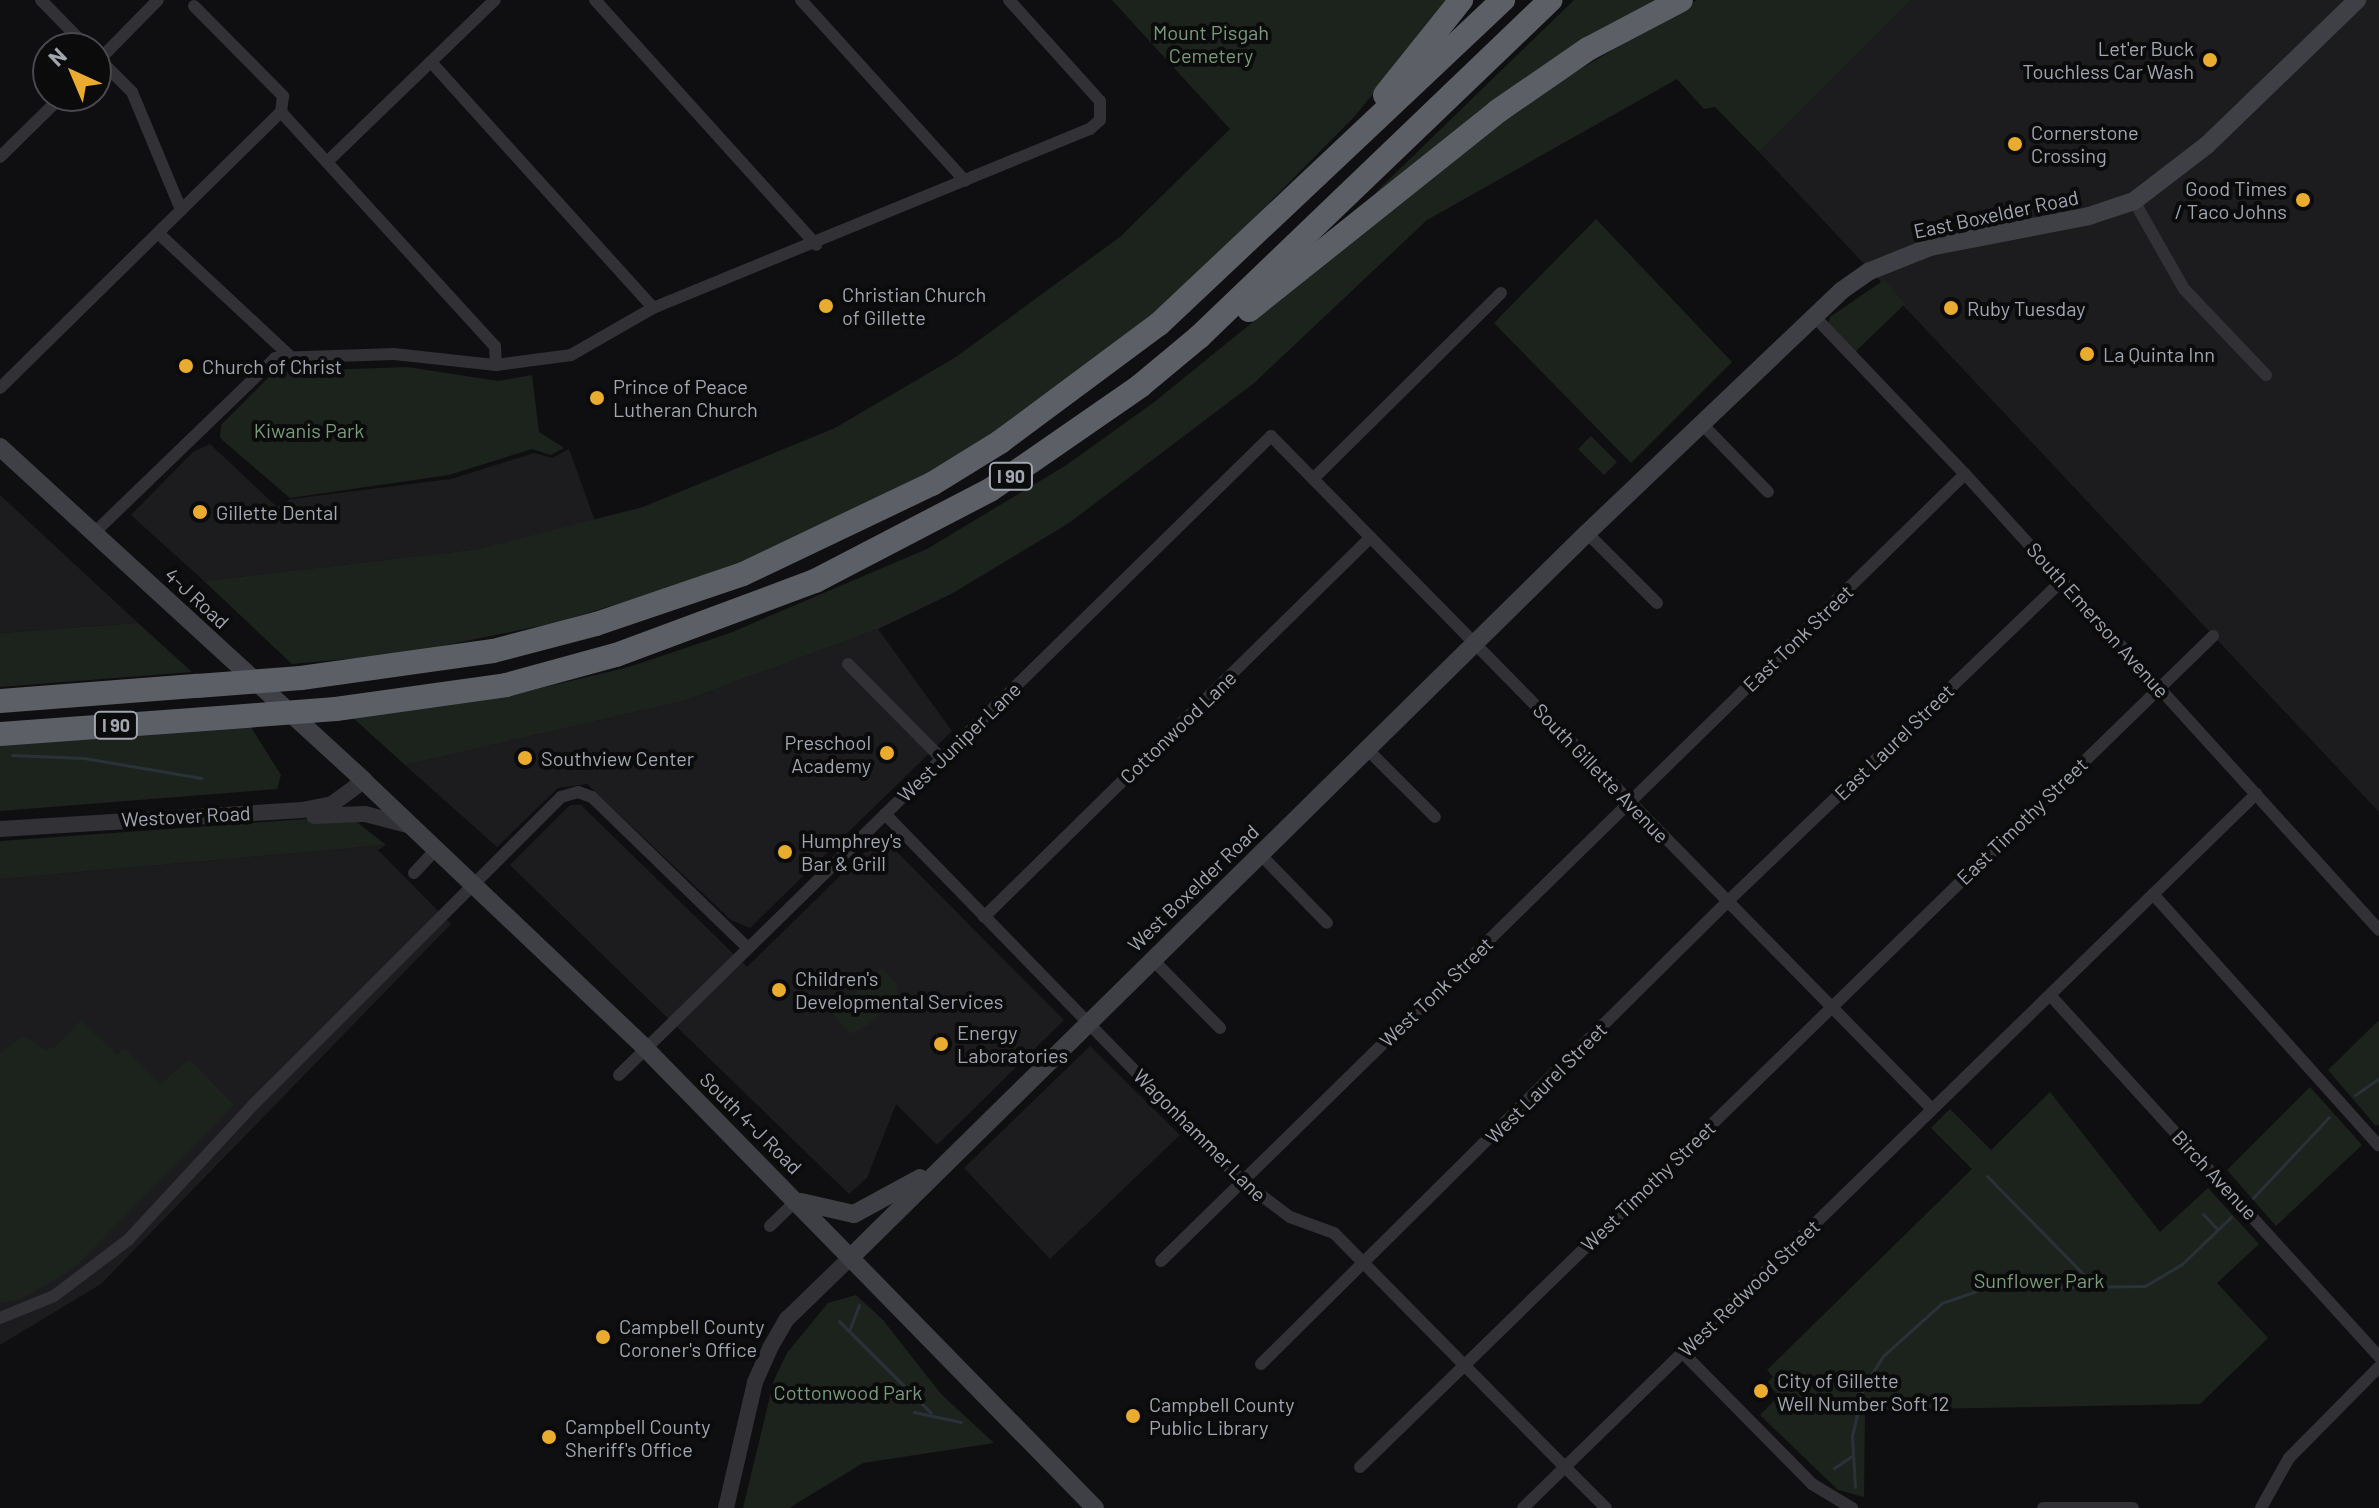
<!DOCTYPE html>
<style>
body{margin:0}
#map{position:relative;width:2379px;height:1508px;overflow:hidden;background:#0f0f11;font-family:Barlow,sans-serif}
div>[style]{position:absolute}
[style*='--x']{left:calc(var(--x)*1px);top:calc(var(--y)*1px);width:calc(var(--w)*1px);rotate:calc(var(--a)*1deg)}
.built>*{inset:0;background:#1c1c1e}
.green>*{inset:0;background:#1c231d}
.stream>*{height:3px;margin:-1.5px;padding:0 1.5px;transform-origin:1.5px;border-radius:1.5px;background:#2a3239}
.minor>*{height:12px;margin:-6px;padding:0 6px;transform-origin:6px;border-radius:6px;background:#313136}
.tertiary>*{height:16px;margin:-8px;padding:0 8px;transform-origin:8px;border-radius:8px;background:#313136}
.secondary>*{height:18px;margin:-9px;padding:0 9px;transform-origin:9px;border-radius:9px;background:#3f4045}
.motorway>*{height:24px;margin:-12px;padding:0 12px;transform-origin:12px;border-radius:12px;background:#5d5f66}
.motorway-bridge>*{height:24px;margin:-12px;padding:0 12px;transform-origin:12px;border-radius:12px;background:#5d5f66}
.dots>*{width:22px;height:22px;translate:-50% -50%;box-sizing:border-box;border:4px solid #0b0b0c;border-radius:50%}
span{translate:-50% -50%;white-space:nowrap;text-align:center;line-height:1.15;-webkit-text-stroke:8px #0b0b0c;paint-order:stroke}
.shield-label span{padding:2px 6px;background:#0b0b0c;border:2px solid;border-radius:6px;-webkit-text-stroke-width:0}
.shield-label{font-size:18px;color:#a1a6b1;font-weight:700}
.park-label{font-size:20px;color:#789c7b}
.poi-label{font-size:20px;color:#a1a6b1}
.right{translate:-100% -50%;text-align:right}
.left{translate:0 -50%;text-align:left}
.street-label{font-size:20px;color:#a1a6b1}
.north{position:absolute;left:32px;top:32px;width:80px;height:80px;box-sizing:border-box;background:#0b0b0c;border:2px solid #47494e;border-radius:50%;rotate:316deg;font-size:22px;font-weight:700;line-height:32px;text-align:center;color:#a1a6b1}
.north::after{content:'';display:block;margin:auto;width:28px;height:36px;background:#eaac2f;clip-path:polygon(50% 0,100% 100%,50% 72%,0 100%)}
</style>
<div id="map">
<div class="built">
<i style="clip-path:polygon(1911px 0,2379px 0,2379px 812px,1759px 152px)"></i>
<i style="clip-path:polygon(210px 444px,277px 507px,291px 499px,451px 479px,534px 453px,552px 458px,569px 449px,595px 521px,479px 549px,204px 581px,131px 515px,193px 452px)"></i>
<i style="clip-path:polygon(0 495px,138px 623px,0 633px)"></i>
<i style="clip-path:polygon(878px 629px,952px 731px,750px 928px,731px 920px,587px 784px,558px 788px,497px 847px,405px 765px,684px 701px)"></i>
<i style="clip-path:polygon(570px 805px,581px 805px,747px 967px,878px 839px,884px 839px,1064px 1020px,937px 1145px,896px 1104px,867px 1178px,849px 1194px,510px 865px)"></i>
<i style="clip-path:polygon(386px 845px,378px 850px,451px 924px,101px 1284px,0 1345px,0 879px)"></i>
<i style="clip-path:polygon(1090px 1046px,1180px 1135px,1050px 1259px,964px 1168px)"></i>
</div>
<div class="green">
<i style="clip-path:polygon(1112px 0,1450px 0,1354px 117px,1191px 282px,1044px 403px,884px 499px,791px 542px,707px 576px,559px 622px,402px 654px,292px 664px,204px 581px,479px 549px,643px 507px,835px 428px,956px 357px,1120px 237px,1230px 129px)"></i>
<i style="clip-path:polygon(1574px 0,1662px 0,1367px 207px,1378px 190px)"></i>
<i style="clip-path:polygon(1697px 0,1911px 0,1759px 152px,1715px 107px,1704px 109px,1677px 79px,1427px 220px,1254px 383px,1069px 523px,953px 593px,878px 629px,684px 701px,405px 765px,351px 716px,512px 695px,629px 667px,730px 633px,927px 549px,1065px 466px,1153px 403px,1523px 103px)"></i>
<i style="clip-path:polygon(1596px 219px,1732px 362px,1631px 463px,1494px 323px)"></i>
<i style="clip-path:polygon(1884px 280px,1905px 304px,1855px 352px,1828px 324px,1830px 317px)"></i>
<i style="clip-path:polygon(407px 367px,498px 381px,532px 375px,539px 432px,564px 448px,551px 455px,532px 449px,449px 475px,290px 498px,220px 438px,221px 425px,274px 372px)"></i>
<i style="clip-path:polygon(1591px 436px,1617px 462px,1604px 475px,1578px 449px)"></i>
<i style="clip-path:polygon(138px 623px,192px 672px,0 687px,0 633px)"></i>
<i style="clip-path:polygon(249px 724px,281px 775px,277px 789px,0 811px,0 745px)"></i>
<i style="clip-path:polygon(349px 816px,386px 845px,0 879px,0 841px)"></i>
<i style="clip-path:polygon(882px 968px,896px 983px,898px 995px,867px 1026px,850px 1034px,832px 1013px)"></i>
<i style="clip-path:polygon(81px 1020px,117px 1055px,124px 1049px,161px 1084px,189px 1059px,234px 1105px,72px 1270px,21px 1299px,0 1303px,0 1054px,23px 1036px,45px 1050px,55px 1047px)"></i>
<i style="clip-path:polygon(2379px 1020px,2379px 1124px,2376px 1126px,2328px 1070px)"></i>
<i style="clip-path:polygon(2310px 1087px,2362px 1145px,2276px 1226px,2227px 1170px)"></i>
<i style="clip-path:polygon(2050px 1092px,2160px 1232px,2208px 1188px,2259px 1244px,2217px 1283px,2268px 1338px,2200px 1404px,1865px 1410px,1864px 1497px,1838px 1490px,1760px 1415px,1779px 1396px,1767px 1383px,1773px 1377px,1767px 1370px,1972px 1169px,1931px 1128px,1950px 1109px,1991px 1150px)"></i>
<i style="clip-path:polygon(856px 1295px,883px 1320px,941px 1394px,994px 1443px,863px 1463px,789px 1508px,743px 1508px,774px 1380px,787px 1353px,828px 1303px)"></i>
</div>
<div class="stream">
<i style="--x:12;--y:755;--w:72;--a:2.4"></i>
<i style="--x:84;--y:758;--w:119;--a:9.7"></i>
<i style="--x:2355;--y:1095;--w:29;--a:-35"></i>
<i style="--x:1987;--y:1176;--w:158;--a:45.5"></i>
<i style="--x:2253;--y:1198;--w:111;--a:-46.8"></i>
<i style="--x:2203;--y:1214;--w:21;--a:47"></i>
<i style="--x:839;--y:1321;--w:130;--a:45"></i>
<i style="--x:849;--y:1331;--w:28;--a:-69"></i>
<i style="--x:914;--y:1412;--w:48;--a:12"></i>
<i style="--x:1834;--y:1468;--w:23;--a:-34"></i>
<i style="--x:1855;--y:1487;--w:51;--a:-93.4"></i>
<i style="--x:1852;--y:1436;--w:49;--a:-77.1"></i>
<i style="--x:1863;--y:1388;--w:38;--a:-58"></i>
<i style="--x:1883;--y:1356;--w:79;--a:-41.9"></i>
<i style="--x:1942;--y:1303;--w:46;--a:-19.2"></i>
<i style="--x:1985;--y:1288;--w:160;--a:-0.7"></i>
<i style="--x:2145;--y:1286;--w:43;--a:-30.7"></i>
<i style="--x:2182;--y:1264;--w:68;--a:-43.8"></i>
</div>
<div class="minor">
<i style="--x:41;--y:0;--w:67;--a:45.6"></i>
<i style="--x:595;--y:0;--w:330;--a:47.9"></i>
<i style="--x:801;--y:0;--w:244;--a:47.8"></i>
<i style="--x:194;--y:6;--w:127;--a:45.3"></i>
<i style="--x:283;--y:96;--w:16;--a:97"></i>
<i style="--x:96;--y:56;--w:51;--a:45"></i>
<i style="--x:132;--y:92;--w:128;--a:67.4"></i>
<i style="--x:431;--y:62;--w:331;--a:47.9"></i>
<i style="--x:96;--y:63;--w:88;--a:-45.5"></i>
<i style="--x:281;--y:112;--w:317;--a:47.6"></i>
<i style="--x:495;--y:346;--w:19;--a:87"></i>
<i style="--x:0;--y:157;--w:87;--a:-44.5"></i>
<i style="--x:328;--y:161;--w:232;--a:-44"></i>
<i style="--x:2134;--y:201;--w:101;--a:60.4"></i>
<i style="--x:2184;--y:289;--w:119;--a:46.4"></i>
<i style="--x:158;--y:233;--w:179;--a:43"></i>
<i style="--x:1813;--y:315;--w:220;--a:46.3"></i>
<i style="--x:1965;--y:474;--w:616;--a:47.76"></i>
<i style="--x:0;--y:388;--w:394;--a:-44.5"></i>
<i style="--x:1701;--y:423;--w:96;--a:45.8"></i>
<i style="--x:1314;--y:478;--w:263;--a:-44.7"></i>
<i style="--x:94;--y:533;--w:252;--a:-44"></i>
<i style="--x:275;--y:358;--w:119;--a:-1.9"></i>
<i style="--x:394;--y:354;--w:103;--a:6.2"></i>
<i style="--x:496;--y:365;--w:76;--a:-7.6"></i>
<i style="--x:571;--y:355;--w:95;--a:-29.8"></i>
<i style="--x:653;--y:308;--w:472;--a:-22.3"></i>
<i style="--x:1090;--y:129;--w:13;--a:-42"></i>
<i style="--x:1100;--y:120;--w:19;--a:-90"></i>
<i style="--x:1100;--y:101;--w:136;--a:-132"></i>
<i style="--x:1587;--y:533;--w:99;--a:45"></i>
<i style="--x:848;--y:664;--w:134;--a:45.3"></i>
<i style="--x:1367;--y:749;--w:96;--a:45"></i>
<i style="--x:885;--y:814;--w:512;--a:45.79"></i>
<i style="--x:1242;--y:1181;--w:60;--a:36.9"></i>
<i style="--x:1290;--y:1217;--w:47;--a:20"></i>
<i style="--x:1334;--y:1233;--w:329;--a:45.4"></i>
<i style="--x:1565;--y:1467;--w:965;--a:-44.24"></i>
<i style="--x:1260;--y:854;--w:96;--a:45.8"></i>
<i style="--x:414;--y:873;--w:33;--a:-47"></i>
<i style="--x:2153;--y:894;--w:338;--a:48.1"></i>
<i style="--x:984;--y:917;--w:542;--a:-44.48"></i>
<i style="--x:1152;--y:959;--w:97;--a:45.4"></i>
<i style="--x:2050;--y:995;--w:489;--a:47.7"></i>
<i style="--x:619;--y:1075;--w:913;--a:-44.42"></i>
<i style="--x:1271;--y:436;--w:943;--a:45.52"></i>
<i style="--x:770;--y:1226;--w:37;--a:-44"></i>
<i style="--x:1161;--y:1261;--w:1125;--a:-44.39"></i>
<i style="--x:0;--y:1318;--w:58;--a:-22.2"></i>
<i style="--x:54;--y:1296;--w:93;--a:-37.1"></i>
<i style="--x:128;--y:1240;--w:184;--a:-47.2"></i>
<i style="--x:253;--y:1105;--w:436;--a:-45"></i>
<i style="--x:561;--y:797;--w:18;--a:-16"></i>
<i style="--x:578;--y:792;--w:15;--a:20"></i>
<i style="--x:592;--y:797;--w:217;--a:44.1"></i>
<i style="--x:1683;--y:1353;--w:184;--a:45.4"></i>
<i style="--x:1812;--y:1484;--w:47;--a:31"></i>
<i style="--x:1261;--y:1364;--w:655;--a:-44.75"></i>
<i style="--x:1726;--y:903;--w:465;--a:-43.8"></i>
<i style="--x:1360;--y:1467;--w:1191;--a:-44.25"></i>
<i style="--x:1523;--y:1508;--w:59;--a:-44.3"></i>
<i style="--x:1565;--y:1467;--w:58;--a:45"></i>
<i style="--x:2043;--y:1508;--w:90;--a:0"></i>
<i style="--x:2261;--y:1508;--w:57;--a:-60.8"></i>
<i style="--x:2289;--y:1458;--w:128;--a:-45.3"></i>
</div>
<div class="tertiary">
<i style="--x:314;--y:816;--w:51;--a:-2.2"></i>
<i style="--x:365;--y:814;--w:48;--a:14.6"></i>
<i style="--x:0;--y:829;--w:303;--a:-3.6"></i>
<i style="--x:302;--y:810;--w:31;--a:-11"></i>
<i style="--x:332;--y:804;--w:39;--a:-36"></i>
<i style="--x:726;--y:1508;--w:129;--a:-77"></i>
<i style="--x:755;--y:1382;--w:37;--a:-66"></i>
<i style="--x:770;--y:1348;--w:34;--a:-60"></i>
<i style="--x:787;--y:1319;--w:89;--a:-44.1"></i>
</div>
<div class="secondary">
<i style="--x:0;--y:447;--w:494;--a:42.5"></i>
<i style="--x:364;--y:781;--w:389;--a:43.5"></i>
<i style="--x:646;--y:1049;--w:642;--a:45.63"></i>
<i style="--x:801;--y:1202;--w:54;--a:12.8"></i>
<i style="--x:854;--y:1214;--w:75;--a:-28.6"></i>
<i style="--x:851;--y:1257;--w:1032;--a:-44.53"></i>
<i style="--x:1587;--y:533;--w:351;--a:-43.6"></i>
<i style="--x:1841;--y:291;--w:35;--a:-35"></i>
<i style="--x:1870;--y:271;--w:65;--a:-21.8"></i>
<i style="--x:1930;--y:247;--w:162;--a:-11"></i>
<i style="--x:2089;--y:216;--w:47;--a:-18.4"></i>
<i style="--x:2134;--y:201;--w:92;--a:-37.5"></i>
<i style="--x:2207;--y:145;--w:209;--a:-44"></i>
</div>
<div class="motorway">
<i style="--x:1385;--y:95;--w:122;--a:-51.3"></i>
<i style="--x:1249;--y:310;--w:319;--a:-38.6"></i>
<i style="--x:1498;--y:111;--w:109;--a:-34.6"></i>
<i style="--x:1588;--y:49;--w:105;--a:-27.8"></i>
<i style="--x:301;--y:678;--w:194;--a:-8"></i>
<i style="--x:493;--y:651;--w:106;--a:-14.7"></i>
<i style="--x:596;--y:624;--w:155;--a:-18.8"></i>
<i style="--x:743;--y:574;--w:209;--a:-25.5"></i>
<i style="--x:932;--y:484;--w:80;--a:-31.7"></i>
<i style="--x:1000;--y:442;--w:198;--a:-36.6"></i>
<i style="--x:1159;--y:324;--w:473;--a:-43.3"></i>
<i style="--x:0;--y:701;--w:198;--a:-4.4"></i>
<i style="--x:336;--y:709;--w:172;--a:-8"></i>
<i style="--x:506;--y:685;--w:114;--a:-15.3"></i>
<i style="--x:616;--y:655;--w:212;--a:-20.4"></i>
<i style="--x:815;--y:581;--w:197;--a:-27.5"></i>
<i style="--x:990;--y:490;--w:183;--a:-34.7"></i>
<i style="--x:1140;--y:386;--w:77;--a:-39.7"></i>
<i style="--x:1199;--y:337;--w:487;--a:-43.8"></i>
<i style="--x:0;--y:734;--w:233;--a:-4.2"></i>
</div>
<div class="motorway-bridge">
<i style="--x:197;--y:686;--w:104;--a:-4.4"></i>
<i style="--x:232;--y:717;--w:104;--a:-4.4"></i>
</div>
<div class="dots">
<i style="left:2210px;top:60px;background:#eaac2f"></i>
<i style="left:2015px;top:144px;background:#eaac2f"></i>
<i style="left:2303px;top:200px;background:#eaac2f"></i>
<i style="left:826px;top:306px;background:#eaac2f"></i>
<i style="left:1951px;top:308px;background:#eaac2f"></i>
<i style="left:2087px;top:354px;background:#eaac2f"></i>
<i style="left:186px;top:366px;background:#eaac2f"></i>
<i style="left:597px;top:398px;background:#eaac2f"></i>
<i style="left:200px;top:512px;background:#eaac2f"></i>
<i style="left:887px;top:753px;background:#eaac2f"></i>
<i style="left:525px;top:758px;background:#eaac2f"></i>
<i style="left:785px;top:852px;background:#eaac2f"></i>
<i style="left:779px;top:990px;background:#eaac2f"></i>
<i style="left:941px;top:1044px;background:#eaac2f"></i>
<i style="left:603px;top:1337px;background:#eaac2f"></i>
<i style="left:1761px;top:1391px;background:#eaac2f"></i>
<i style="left:1133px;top:1416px;background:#eaac2f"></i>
<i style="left:549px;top:1437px;background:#eaac2f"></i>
</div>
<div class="shield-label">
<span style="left:1011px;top:476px">I 90</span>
<span style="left:116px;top:725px">I 90</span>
</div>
<div class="park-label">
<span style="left:1211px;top:44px">Mount Pisgah<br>Cemetery</span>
<span style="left:309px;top:430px">Kiwanis Park</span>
<span style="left:2039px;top:1280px">Sunflower Park</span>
<span style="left:848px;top:1392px">Cottonwood Park</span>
</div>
<div class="poi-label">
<span class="right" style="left:2194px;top:60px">Let'er Buck<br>Touchless Car Wash</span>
<span class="left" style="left:2031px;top:144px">Cornerstone<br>Crossing</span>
<span class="right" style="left:2287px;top:200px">Good Times<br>/ Taco Johns</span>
<span class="left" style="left:842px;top:306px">Christian Church<br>of Gillette</span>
<span class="left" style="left:1967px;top:308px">Ruby Tuesday</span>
<span class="left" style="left:2103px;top:354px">La Quinta Inn</span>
<span class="left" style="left:202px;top:366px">Church of Christ</span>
<span class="left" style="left:613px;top:398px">Prince of Peace<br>Lutheran Church</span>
<span class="left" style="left:216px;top:512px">Gillette Dental</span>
<span class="right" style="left:871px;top:754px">Preschool<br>Academy</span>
<span class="left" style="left:541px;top:758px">Southview Center</span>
<span class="left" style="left:801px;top:852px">Humphrey's<br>Bar &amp; Grill</span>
<span class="left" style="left:795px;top:990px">Children's<br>Developmental Services</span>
<span class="left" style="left:957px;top:1044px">Energy<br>Laboratories</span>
<span class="left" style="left:619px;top:1338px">Campbell County<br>Coroner's Office</span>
<span class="left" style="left:1777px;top:1392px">City of Gillette<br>Well Number Soft 12</span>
<span class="left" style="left:1149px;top:1416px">Campbell County<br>Public Library</span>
<span class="left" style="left:565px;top:1438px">Campbell County<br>Sheriff's Office</span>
</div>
<div class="street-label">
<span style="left:1996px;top:214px;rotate:-12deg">East Boxelder Road</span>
<span style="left:197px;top:598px;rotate:43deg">4-J Road</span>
<span style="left:2098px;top:620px;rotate:48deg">South Emerson Avenue</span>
<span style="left:1798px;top:638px;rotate:-44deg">East Tonk Street</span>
<span style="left:1178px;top:727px;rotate:-44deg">Cottonwood Lane</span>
<span style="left:959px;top:742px;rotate:-44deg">West Juniper Lane</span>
<span style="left:1894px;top:742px;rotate:-44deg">East Laurel Street</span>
<span style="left:1601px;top:773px;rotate:46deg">South Gillette Avenue</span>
<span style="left:186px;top:816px;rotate:-3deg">Westover Road</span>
<span style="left:2022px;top:821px;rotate:-44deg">East Timothy Street</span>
<span style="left:1193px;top:888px;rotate:-44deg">West Boxelder Road</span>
<span style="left:1436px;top:992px;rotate:-44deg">West Tonk Street</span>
<span style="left:1546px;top:1083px;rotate:-45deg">West Laurel Street</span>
<span style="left:751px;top:1123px;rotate:45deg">South 4-J Road</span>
<span style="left:1200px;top:1135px;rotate:45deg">Wagonhammer Lane</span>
<span style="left:2215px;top:1175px;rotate:47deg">Birch Avenue</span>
<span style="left:1648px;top:1186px;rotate:-44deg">West Timothy Street</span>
<span style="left:1749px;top:1288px;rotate:-44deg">West Redwood Street</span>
</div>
<div class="north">N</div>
</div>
